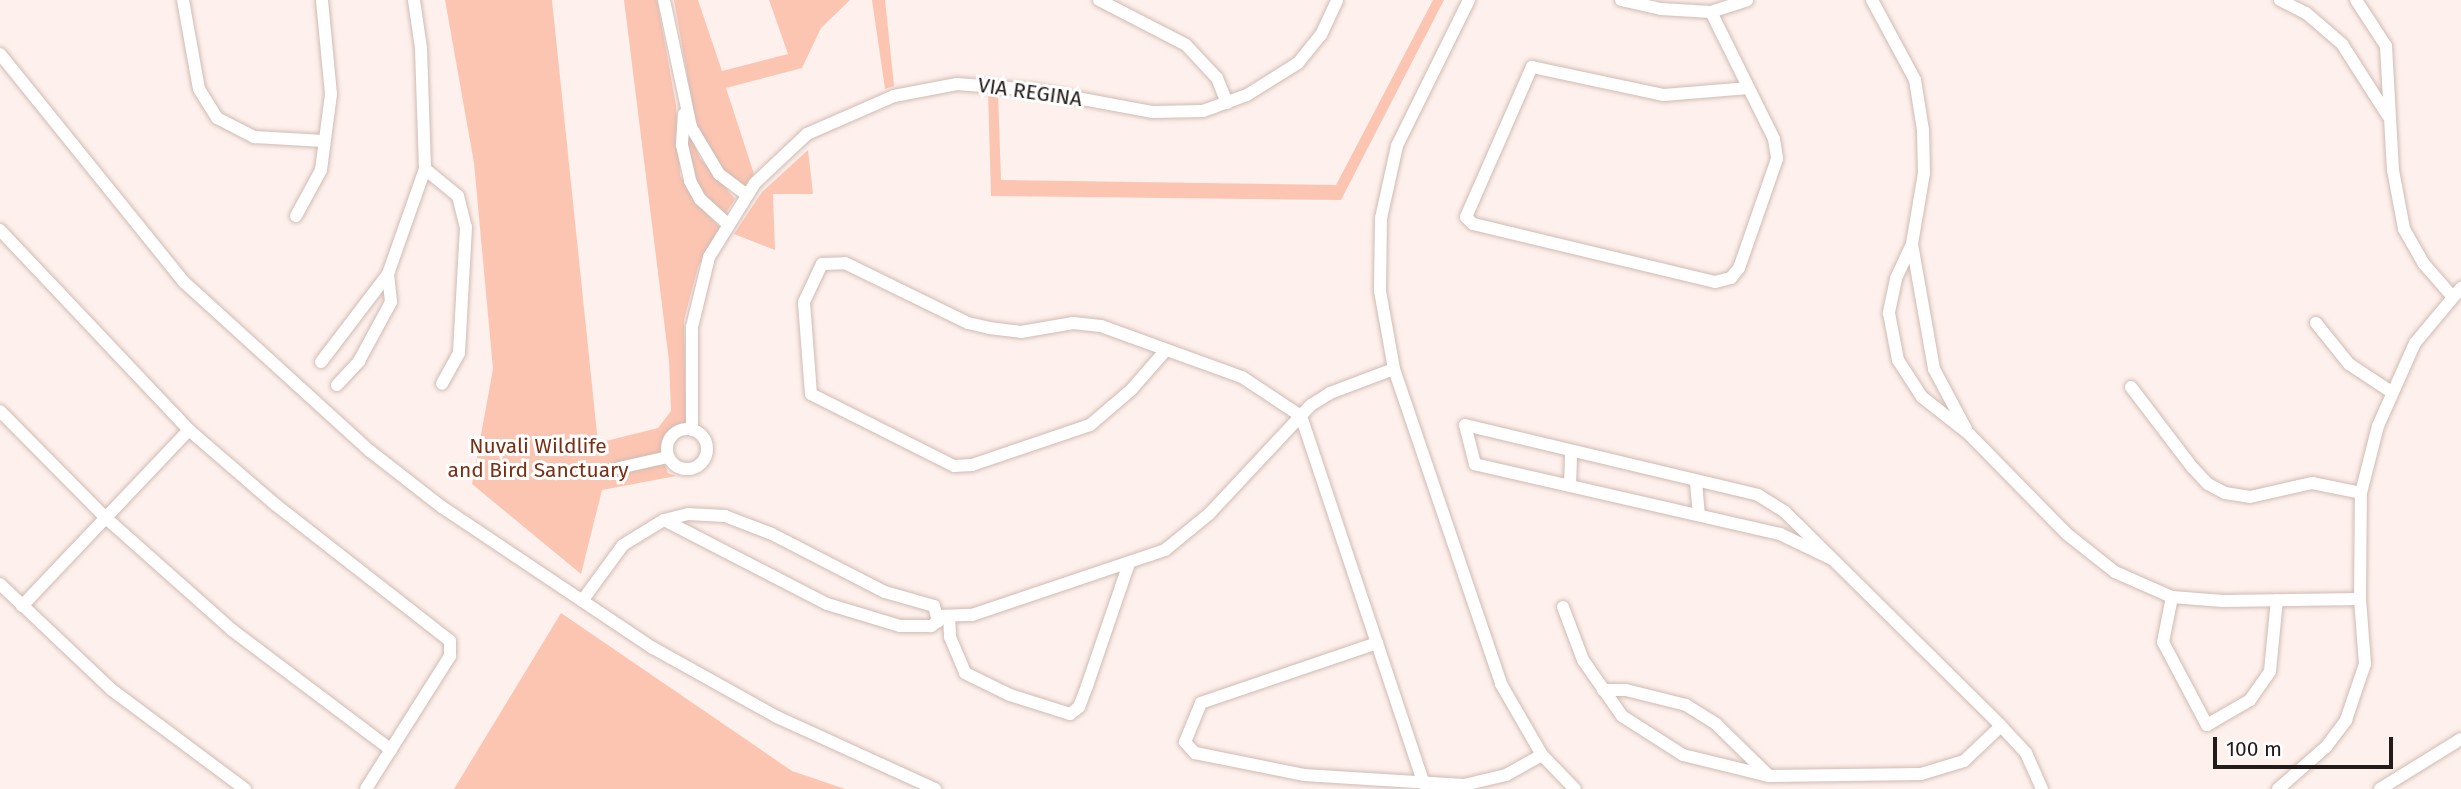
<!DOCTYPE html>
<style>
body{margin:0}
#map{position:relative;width:2461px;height:789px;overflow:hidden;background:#fef0ec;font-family:"Fira Sans",sans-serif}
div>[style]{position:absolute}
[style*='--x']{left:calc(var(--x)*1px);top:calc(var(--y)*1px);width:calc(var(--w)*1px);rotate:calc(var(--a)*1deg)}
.green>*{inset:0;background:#fcc5b2}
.roads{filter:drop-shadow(0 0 2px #d0bbb3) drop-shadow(0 0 2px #d0bbb3)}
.minor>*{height:12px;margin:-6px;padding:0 6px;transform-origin:6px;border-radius:6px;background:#fff}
.minor>.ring{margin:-6px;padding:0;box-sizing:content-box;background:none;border:12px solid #fff;border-radius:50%}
span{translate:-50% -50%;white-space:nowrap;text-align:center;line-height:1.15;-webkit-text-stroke:6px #fff;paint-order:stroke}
.street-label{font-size:21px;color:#231b19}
.park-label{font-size:21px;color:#7b2f13}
.scale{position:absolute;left:2213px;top:737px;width:180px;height:32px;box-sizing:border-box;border:4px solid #231b19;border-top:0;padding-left:9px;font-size:21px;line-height:24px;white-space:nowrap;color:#231b19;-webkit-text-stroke:5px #fff;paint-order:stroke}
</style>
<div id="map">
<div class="green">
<i style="clip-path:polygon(445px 0,552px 0,598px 443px,658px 428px,671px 411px,669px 361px,624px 0,657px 0,676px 105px,680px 175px,693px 199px,720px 228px,698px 267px,684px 320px,686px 428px,662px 457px,668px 473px,676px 476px,602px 490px,581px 574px,472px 484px,493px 369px,474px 163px)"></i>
<i style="clip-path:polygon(674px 0,698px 0,722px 71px,788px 54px,769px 0,850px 0,821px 28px,802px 68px,726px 88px,754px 174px,743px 188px,722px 170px,697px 131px)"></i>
<i style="clip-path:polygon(872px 0,885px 0,894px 86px,885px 89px)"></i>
<i style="clip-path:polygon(1433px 0,1444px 0,1341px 200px,991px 196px,988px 91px,998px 93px,1001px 180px,1336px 185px)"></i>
<i style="clip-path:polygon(686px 125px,700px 158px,735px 199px,725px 214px,702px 197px,692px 178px)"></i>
<i style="clip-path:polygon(808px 150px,813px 194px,773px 194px,775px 250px,734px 234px,762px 192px)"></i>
<i style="clip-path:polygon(561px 613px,792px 771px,845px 789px,454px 789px)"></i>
</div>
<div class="roads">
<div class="minor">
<i style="--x:183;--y:0;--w:90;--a:79.8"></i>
<i style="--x:199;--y:89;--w:34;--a:58"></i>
<i style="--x:217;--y:118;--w:42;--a:27.2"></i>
<i style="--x:254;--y:137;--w:70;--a:3.3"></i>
<i style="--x:664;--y:0;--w:130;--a:78"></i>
<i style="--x:691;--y:127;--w:55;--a:59.2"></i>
<i style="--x:719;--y:174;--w:35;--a:37"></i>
<i style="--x:1099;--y:0;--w:98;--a:27.3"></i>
<i style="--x:1186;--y:45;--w:45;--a:46.8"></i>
<i style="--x:1217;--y:78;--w:27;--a:68"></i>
<i style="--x:1469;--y:0;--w:163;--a:116.3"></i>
<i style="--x:1397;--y:146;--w:74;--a:102.5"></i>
<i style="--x:1381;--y:218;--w:73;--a:90.8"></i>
<i style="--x:1380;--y:291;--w:79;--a:79.8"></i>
<i style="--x:1394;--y:369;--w:333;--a:71.2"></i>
<i style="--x:1501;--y:684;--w:82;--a:60"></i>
<i style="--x:1621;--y:0;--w:41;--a:12.7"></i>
<i style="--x:1661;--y:9;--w:50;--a:3.4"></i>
<i style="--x:1711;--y:12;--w:38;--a:-18"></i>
<i style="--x:1872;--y:0;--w:91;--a:61.7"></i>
<i style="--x:1915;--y:80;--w:51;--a:80.9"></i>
<i style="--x:1923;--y:130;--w:43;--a:88.7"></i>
<i style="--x:1924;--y:173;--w:72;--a:99.6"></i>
<i style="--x:1912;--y:244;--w:38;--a:115"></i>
<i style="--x:1896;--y:279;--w:35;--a:102"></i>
<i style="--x:1889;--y:313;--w:48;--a:79.2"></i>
<i style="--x:1898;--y:360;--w:44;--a:57"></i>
<i style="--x:1922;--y:397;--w:60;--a:38.2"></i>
<i style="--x:1969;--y:434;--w:140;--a:45.6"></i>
<i style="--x:2067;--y:534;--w:61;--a:38.4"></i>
<i style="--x:2115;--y:572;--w:62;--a:23.7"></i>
<i style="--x:2172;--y:597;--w:51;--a:4.5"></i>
<i style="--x:2223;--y:601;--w:137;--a:-0.8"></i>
<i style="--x:2280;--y:0;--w:29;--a:27"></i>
<i style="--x:2306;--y:13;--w:48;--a:40.7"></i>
<i style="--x:2342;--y:44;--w:85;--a:57.4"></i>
<i style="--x:2356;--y:0;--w:55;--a:56.9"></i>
<i style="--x:2386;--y:46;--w:124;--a:86.8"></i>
<i style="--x:2393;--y:170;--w:60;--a:79.4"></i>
<i style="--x:2404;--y:229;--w:40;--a:60.3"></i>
<i style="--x:2424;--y:264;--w:41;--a:48.9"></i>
<i style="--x:1711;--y:12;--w:142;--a:63.6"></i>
<i style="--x:1774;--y:139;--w:20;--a:81"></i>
<i style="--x:1777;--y:159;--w:115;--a:109.2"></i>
<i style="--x:1739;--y:268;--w:13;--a:129"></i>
<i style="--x:1731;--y:278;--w:16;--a:166"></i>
<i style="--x:1715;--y:282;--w:249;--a:-166.5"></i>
<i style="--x:1473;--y:224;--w:10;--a:-135"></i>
<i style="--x:1466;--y:217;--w:164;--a:-66.3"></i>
<i style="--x:1532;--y:67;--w:135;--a:12"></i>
<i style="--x:1664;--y:95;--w:85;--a:-4.7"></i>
<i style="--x:0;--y:54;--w:293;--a:51.1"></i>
<i style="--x:184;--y:282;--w:251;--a:42.3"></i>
<i style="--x:370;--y:451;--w:91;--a:37.9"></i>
<i style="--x:442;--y:507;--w:254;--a:33.8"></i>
<i style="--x:653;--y:648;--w:142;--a:29.1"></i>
<i style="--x:777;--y:717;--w:174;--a:24.5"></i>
<i style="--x:684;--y:114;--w:31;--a:94"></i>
<i style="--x:682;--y:145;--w:37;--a:77"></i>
<i style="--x:690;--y:181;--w:21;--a:61"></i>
<i style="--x:700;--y:199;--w:36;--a:42"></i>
<i style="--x:425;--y:169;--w:43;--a:39.3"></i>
<i style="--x:458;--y:196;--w:32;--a:76"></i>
<i style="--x:466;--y:227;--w:126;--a:93.2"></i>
<i style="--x:459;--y:353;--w:35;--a:119"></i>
<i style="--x:296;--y:216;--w:52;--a:-61.5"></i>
<i style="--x:321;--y:170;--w:77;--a:-82.5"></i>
<i style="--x:331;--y:94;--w:94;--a:-95.5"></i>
<i style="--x:0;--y:230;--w:275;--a:46.6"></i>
<i style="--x:189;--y:430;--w:115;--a:40.8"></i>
<i style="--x:276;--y:505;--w:221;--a:38"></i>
<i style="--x:450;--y:641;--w:15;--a:90"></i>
<i style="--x:450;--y:656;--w:157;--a:122.3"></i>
<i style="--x:1912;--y:244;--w:127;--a:80"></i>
<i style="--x:1934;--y:369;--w:68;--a:61.9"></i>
<i style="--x:2316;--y:323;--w:53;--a:51.2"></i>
<i style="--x:2349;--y:364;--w:49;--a:33.4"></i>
<i style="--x:1166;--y:350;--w:53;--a:131.2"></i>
<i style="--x:1131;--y:390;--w:54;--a:139.5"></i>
<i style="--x:1090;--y:425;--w:125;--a:161.3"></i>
<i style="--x:972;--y:465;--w:18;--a:177"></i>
<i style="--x:954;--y:466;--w:160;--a:-153.3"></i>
<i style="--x:811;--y:394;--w:92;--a:-94.4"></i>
<i style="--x:804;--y:302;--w:42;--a:-64.7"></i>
<i style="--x:822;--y:264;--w:23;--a:-2"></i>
<i style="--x:845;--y:263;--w:137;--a:26"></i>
<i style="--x:968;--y:323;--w:22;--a:13"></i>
<i style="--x:989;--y:328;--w:32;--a:7"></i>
<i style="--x:1021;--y:332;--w:53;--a:-9.8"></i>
<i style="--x:1073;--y:323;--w:28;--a:6"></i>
<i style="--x:1101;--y:326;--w:150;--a:19.9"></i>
<i style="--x:1242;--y:377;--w:71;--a:33.5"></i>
<i style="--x:1301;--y:416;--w:239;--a:71.5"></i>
<i style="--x:1377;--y:643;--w:186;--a:161.2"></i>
<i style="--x:1201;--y:703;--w:42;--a:112.3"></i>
<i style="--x:1185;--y:742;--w:15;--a:48"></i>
<i style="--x:1195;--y:753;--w:111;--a:11.4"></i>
<i style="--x:1304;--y:775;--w:160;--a:3.6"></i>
<i style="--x:1464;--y:785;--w:43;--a:-13.4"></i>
<i style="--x:1506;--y:775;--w:41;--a:-29.1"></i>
<i style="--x:1542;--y:755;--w:47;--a:45.9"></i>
<i style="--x:321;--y:362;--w:111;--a:-52.7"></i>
<i style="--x:337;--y:385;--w:33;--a:-47"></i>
<i style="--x:359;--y:361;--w:67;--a:-61.5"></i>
<i style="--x:391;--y:302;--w:28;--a:-96"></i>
<i style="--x:388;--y:274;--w:111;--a:-70.6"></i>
<i style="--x:425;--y:169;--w:121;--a:-91.9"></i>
<i style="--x:421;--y:48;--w:49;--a:-98.3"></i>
<i style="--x:2131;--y:387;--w:101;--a:52.7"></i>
<i style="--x:2192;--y:467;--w:23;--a:47"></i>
<i style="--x:2208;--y:484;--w:19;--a:28"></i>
<i style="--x:2225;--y:493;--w:25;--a:9"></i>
<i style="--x:2250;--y:497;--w:64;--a:-12.7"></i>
<i style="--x:2312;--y:483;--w:50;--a:11.5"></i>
<i style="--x:0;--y:411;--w:151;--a:45.3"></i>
<i style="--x:106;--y:518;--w:169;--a:41.6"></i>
<i style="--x:232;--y:630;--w:199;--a:37"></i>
<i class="ring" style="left:667px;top:429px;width:28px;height:28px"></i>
<i style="--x:692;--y:430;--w:103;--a:-90"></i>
<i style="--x:692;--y:327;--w:72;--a:-76.3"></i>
<i style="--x:709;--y:257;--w:87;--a:-58.1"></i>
<i style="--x:755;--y:183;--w:71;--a:-43.3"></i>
<i style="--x:807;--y:134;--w:95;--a:-23.6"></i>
<i style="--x:894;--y:96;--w:64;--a:-10.8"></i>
<i style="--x:957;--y:84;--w:77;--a:4.5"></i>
<i style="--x:1034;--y:90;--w:121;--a:10.5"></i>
<i style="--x:1153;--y:112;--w:50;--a:-1.1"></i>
<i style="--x:1203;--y:111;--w:47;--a:-20"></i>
<i style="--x:1247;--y:95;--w:60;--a:-32.1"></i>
<i style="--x:1298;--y:63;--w:36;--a:-51"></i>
<i style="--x:1321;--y:35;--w:38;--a:-65"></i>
<i style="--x:619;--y:468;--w:50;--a:-12.7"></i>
<i style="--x:1696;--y:482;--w:33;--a:85"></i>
<i style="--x:1570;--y:486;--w:35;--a:-88"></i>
<i style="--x:1832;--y:559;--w:58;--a:-154.3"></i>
<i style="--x:1780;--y:534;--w:313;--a:-167.1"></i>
<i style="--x:1475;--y:464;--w:40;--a:-104.4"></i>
<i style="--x:1465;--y:425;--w:301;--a:13.4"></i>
<i style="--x:1758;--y:495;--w:32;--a:32"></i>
<i style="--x:1785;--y:512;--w:304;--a:44.7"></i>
<i style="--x:0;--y:584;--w:154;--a:43.4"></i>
<i style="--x:112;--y:690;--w:166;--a:36.7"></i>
<i style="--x:2172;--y:597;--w:46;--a:101.3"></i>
<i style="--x:2163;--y:642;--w:94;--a:62.1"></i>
<i style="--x:2207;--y:725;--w:50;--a:-30.2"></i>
<i style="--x:2250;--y:700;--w:35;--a:-55"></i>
<i style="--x:2270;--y:671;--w:71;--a:-84.4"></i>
<i style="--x:582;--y:601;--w:69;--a:-53.8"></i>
<i style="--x:623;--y:545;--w:48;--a:-31.4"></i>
<i style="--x:664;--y:520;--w:25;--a:-14"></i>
<i style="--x:688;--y:514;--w:37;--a:3"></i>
<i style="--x:725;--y:516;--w:50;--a:21"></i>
<i style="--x:772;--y:534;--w:127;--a:27.2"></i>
<i style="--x:885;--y:592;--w:51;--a:15.9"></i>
<i style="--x:934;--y:606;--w:16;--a:75"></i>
<i style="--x:938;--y:621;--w:9;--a:144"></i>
<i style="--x:931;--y:626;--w:31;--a:180"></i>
<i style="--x:900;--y:626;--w:76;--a:-163.2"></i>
<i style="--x:827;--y:604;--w:183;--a:-152.7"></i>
<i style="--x:22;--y:606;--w:243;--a:-46.5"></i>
<i style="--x:1563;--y:607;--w:57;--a:69.3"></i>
<i style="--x:1583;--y:660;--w:68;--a:55.1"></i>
<i style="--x:1622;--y:716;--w:72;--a:32.6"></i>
<i style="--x:1683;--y:755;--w:89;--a:13.7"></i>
<i style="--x:1769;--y:776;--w:152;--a:-0.8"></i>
<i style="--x:1921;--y:774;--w:45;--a:-16.8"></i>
<i style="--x:1964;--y:761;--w:51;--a:-43.4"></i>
<i style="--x:2001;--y:726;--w:37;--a:47"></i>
<i style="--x:2026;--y:753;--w:39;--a:66"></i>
<i style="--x:939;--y:616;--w:33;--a:-2"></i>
<i style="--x:972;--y:615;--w:204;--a:-18.6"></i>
<i style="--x:1165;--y:550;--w:57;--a:-39.3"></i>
<i style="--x:1209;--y:514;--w:149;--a:-46.9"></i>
<i style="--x:1311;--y:405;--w:22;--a:-32"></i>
<i style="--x:1330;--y:393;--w:68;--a:-20.6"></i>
<i style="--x:949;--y:616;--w:21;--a:87"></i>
<i style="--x:950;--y:637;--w:39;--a:67"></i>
<i style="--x:965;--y:673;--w:50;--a:26.1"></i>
<i style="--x:1010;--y:695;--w:63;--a:17.6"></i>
<i style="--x:1070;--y:714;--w:11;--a:-38"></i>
<i style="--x:1079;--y:707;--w:22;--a:-69"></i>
<i style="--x:1087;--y:686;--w:127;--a:-71.1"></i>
<i style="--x:1377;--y:643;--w:149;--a:71.6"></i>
<i style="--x:1603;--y:690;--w:23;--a:0"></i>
<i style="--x:1626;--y:690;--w:62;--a:14"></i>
<i style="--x:1686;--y:705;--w:36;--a:32"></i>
<i style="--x:1716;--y:724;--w:71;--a:44.4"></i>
<i style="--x:2278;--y:789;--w:64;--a:-41.2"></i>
<i style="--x:2326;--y:747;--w:34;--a:-53"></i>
<i style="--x:2346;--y:720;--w:59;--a:-71.3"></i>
<i style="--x:2365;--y:664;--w:65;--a:-94.4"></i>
<i style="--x:2360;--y:599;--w:106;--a:-89.5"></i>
<i style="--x:2361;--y:493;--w:69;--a:-75.8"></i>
<i style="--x:2378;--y:426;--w:91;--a:-66"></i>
<i style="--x:2415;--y:343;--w:72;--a:-50.1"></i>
<i style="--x:2380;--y:789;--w:95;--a:-31.7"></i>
</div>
</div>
<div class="street-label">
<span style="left:1030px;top:92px;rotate:8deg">VIA REGINA</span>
</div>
<div class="park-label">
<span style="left:538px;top:458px">Nuvali Wildlife<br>and Bird Sanctuary</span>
</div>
<div class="scale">100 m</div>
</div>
